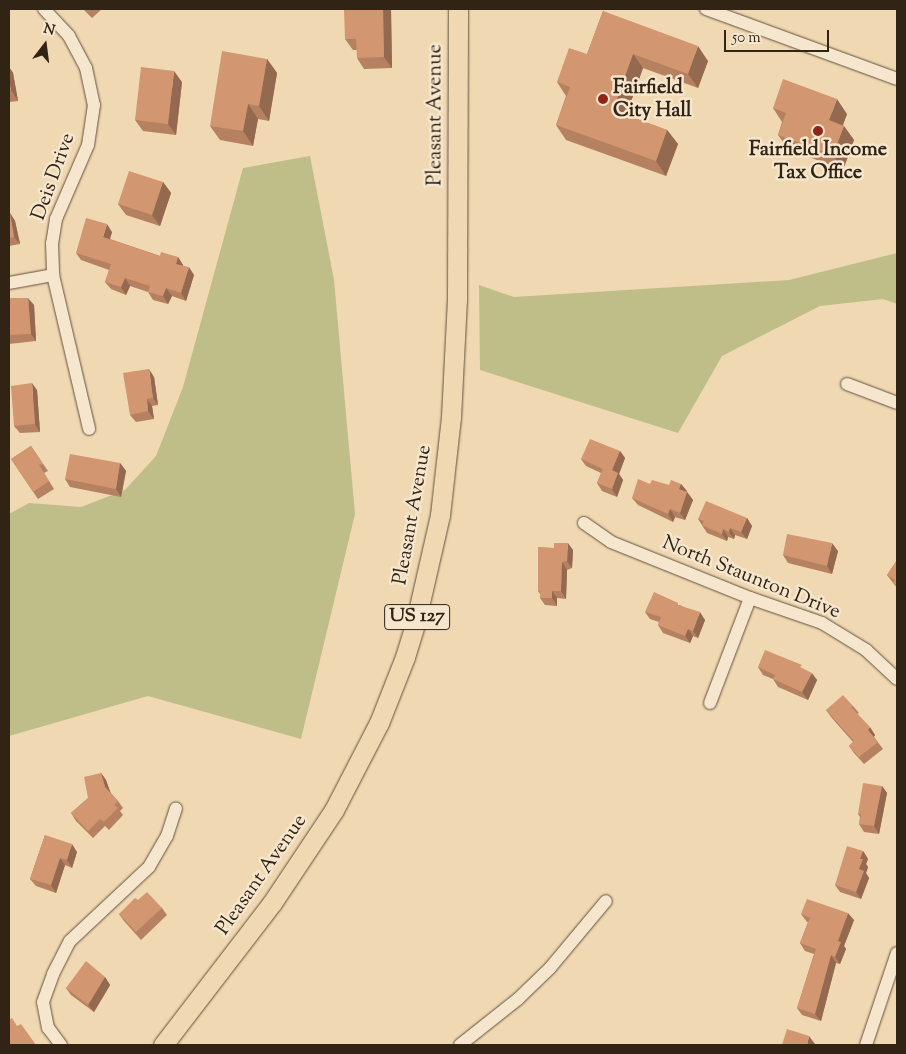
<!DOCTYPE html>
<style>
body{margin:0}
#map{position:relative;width:906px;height:1054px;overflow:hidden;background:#f0d8b2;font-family:"Sorts Mill Goudy",serif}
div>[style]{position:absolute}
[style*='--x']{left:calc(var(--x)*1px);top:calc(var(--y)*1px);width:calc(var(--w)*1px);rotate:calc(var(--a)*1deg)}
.green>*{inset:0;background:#bfbd88}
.roads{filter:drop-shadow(0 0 1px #61513c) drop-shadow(0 0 1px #61513c)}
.street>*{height:12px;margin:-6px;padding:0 6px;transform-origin:6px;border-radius:6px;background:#f5e6cd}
.primary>*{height:19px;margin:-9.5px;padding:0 9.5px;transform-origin:9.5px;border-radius:9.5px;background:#f0d8b2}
.wall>*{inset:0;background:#b58161}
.shaded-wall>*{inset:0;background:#93694f}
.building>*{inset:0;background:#d29671}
.dots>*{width:14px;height:14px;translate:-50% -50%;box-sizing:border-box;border:2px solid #f5e6cd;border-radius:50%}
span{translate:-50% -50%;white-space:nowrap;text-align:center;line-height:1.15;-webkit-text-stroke:5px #f5e6cd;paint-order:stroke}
.shield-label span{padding:1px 4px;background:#f5e6cd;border:1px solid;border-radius:4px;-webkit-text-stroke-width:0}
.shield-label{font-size:19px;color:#312415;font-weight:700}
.poi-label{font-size:20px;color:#312415;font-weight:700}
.left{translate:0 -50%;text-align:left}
.street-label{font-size:20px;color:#312415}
.frame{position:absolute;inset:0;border:10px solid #312415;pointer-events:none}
.north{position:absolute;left:20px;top:20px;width:50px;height:50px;-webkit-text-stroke:4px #f5e6cd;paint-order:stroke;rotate:15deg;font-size:14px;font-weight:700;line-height:20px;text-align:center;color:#312415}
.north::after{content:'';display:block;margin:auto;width:18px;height:22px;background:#312415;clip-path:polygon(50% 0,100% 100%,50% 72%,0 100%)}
.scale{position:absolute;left:724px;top:30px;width:105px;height:22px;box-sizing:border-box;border:2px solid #312415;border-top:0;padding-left:6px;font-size:15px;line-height:18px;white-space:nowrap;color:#312415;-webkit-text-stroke:4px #f5e6cd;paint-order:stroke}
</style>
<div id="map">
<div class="green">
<i style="clip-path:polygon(310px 156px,334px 280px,355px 514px,301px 739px,148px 696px,9px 736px,9px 514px,29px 503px,81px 507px,125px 490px,156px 456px,183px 387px,243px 168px)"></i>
<i style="clip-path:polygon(897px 253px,897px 304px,883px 299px,820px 306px,722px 356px,678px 433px,480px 370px,479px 285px,514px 297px,789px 280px)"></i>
</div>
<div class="roads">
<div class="street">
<i style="--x:44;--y:9;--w:37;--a:47"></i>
<i style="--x:69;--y:36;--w:36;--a:62"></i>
<i style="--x:86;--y:68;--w:38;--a:78"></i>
<i style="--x:94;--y:105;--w:40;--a:98.5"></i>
<i style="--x:88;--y:145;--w:81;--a:113.4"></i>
<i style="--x:56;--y:219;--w:24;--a:99"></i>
<i style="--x:52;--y:243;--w:32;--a:88"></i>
<i style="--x:53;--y:275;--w:158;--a:76.8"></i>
<i style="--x:706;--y:9;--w:203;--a:20.1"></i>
<i style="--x:9;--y:283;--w:45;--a:-10.3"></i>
<i style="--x:847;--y:384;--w:53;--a:20.8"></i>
<i style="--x:584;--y:523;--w:33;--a:35"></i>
<i style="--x:611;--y:542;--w:150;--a:21.9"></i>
<i style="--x:750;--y:598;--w:76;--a:19.1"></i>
<i style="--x:822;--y:623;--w:52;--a:31.5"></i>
<i style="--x:866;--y:650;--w:42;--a:43.1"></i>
<i style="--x:710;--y:703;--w:112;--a:-69.1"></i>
<i style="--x:61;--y:1045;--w:21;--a:-127"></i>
<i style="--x:48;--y:1028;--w:26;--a:-101"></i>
<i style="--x:43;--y:1002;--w:30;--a:-70"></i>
<i style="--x:53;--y:974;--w:37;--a:-63"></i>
<i style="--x:70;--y:941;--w:108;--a:-43.1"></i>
<i style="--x:149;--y:867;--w:36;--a:-60"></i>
<i style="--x:167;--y:836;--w:29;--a:-72"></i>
<i style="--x:460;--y:1045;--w:74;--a:-38.4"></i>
<i style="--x:518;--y:999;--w:45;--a:-44.1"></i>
<i style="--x:550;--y:968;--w:87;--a:-50.1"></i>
<i style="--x:866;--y:1045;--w:97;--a:-71.4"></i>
</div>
<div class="primary">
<i style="--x:163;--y:1045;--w:179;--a:-52.5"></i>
<i style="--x:272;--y:903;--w:112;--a:-56.3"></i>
<i style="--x:334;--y:810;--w:98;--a:-62.7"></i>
<i style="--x:379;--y:723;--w:71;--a:-68.5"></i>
<i style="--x:405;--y:657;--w:39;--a:-73"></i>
<i style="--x:416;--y:620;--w:108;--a:-77.1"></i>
<i style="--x:440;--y:515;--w:99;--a:-83.6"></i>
<i style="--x:451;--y:417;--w:117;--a:-87.1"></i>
<i style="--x:457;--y:300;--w:291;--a:-89.8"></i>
</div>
</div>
<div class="wall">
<i style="clip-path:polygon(83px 9px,102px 9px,92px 18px)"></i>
<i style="clip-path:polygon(391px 9px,392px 68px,364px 69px,357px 58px,357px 50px,353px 50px,345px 39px)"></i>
<i style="clip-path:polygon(603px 11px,708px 61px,698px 88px,643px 68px,626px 115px,667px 130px,678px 144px,666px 176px,566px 140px,556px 125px,566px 96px,557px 82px,587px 54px)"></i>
<i style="clip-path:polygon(267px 59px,277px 73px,269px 121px,258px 119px,253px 146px,220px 140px,210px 126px)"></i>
<i style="clip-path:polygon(9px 67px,13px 73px,18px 101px,9px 102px)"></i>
<i style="clip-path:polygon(182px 82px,176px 135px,143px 131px,135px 120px)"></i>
<i style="clip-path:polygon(773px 108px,847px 114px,843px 125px,854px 140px,843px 170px,788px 149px,778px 135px,782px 122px)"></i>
<i style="clip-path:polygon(163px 182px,171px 193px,160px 226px,126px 215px,118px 204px)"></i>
<i style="clip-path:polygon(9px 213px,10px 213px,15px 221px,20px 244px,9px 246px)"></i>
<i style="clip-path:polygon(112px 232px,110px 239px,160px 256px,178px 257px,183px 265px,183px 266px,194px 275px,186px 301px,172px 296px,168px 304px,153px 300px,148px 292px,130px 286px,126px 295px,111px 289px,105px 282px,109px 270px,81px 260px,76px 253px)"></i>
<i style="clip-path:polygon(9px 298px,34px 305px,36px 341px,9px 344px)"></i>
<i style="clip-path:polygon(154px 377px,158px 405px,152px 406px,154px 419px,136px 422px,130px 415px)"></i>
<i style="clip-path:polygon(37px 390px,40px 432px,20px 433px,14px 426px)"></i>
<i style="clip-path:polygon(31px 446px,48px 471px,44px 473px,54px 489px,38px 499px,11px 459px)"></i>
<i style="clip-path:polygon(620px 451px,625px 458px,619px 474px,623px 480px,617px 497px,602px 491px,597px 483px,601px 473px,586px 466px,581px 459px)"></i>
<i style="clip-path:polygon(120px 463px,126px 471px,121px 497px,70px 487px,65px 479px)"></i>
<i style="clip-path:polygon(650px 484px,669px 485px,681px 484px,693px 500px,685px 520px,675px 517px,673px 522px,638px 505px,632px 498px)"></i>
<i style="clip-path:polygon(747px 518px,752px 526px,747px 539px,735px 535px,734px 539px,728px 537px,727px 541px,707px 533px,698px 519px)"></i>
<i style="clip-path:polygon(538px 547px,573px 550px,572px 568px,567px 570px,566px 599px,557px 598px,557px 606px,545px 605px,540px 598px,540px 594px,538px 591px)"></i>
<i style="clip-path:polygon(838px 551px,832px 574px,788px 563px,783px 555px)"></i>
<i style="clip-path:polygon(897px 560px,897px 588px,887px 575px)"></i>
<i style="clip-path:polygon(680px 605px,705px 620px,698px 638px,693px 636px,690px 643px,663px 633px,658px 625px,659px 622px,650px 619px,645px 612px)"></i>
<i style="clip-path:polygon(758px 667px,805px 670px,817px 680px,808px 700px,778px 687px,773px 679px,763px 675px)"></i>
<i style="clip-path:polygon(853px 706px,859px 713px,857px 714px,875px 735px,874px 737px,883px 749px,864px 764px,854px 753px,849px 746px,853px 742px,831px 717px,826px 710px)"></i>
<i style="clip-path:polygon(101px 773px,106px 780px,110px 792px,118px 801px,123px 808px,120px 811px,123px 815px,109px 830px,105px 826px,93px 838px,76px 821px,71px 813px,88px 798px)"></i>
<i style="clip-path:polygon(882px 786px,887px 793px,879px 834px,864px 832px,859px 824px,860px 817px,858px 814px)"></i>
<i style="clip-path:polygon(45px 835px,77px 852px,72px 868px,65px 865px,56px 893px,36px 886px,30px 879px)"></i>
<i style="clip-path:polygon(863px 851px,868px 859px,866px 864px,868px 867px,866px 873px,869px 878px,861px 899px,840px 892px,835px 885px)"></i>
<i style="clip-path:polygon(138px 900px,162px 908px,167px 915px,141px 940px,124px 921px,119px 914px)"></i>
<i style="clip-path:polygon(801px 914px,854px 920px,844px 946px,846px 949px,840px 964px,836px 963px,821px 1021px,802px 1015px,797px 1008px,814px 954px,805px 951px,800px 943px,808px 922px,807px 922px)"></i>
<i style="clip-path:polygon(105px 977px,110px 985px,94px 1012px,71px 995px,66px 988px)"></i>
</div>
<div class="shaded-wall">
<i style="clip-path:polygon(383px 9px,391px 9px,392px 68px,384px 57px)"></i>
<i style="clip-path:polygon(698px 46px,708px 61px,698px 88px,688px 74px)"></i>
<i style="clip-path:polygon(633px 54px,643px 68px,623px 124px,613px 110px)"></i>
<i style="clip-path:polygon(267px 59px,277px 73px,269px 121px,259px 106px)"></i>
<i style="clip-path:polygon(9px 67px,13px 73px,18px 101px,11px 90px,9px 80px)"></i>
<i style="clip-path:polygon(174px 71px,182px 82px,176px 135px,168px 124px)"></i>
<i style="clip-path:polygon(837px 99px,847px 114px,839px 135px,829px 120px)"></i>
<i style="clip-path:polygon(248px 104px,258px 119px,253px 146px,243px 131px)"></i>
<i style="clip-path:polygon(844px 126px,854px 140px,843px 170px,833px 155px)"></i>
<i style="clip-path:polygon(667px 130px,678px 144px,666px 176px,656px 161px)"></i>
<i style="clip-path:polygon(163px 182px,171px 193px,160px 226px,152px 215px)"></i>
<i style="clip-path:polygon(10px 213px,15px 221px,20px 244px,14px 237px)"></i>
<i style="clip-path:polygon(107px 224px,112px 232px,108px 245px,103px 237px)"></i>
<i style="clip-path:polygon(178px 257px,183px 265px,181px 271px,176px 264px)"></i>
<i style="clip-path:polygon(189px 267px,194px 275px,186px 301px,181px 293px)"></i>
<i style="clip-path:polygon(125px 278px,130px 286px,126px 295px,121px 287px)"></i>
<i style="clip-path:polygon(166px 288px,172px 296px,168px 304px,163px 296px)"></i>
<i style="clip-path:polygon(28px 298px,34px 305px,36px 341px,31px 334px)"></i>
<i style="clip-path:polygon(149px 369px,154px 377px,158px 405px,153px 398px)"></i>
<i style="clip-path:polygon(32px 383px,37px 390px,40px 432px,35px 424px)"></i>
<i style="clip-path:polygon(147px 399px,152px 406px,154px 419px,148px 411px)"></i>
<i style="clip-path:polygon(620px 451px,625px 458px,619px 474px,623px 480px,617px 497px,612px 489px,612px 470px)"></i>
<i style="clip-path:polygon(120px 463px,126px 471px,121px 497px,116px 489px)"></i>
<i style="clip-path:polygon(681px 484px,687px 491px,684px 496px,679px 489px)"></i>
<i style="clip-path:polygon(687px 492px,693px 500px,685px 520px,680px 513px)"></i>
<i style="clip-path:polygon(670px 509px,675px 517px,673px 522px,668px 514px)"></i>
<i style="clip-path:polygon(747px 518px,752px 526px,747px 539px,741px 532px)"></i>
<i style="clip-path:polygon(730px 528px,735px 535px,734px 539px,729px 532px)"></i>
<i style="clip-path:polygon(723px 529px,728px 537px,727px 541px,722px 534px)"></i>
<i style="clip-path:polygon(568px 543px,573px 550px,572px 568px,567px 561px)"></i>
<i style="clip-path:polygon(832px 543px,838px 551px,832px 574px,827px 566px)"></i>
<i style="clip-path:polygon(562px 562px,567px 570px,566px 599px,561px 591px)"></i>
<i style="clip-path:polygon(552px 591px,557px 598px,557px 606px,552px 598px)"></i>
<i style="clip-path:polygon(700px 612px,705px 620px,698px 638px,693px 631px)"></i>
<i style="clip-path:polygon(688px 629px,693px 636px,690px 643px,685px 636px)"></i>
<i style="clip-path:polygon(812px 673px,817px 680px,808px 700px,802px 692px)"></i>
<i style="clip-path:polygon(870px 727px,875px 735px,873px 738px,868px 730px)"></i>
<i style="clip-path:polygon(101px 773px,106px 780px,111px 794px,105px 787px)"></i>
<i style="clip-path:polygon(882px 786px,887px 793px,879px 834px,874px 826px)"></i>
<i style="clip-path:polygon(72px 844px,77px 852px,72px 868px,67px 860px)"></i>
<i style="clip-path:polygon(863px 851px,868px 859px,866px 864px,868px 867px,866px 873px,869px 878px,861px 899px,856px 892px,860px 859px)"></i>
<i style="clip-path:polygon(60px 858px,65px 865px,56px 893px,51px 885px)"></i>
<i style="clip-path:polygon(848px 913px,854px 920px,844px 946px,846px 949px,840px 964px,835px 957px,838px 941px)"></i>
<i style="clip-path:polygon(831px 955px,836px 963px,821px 1021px,815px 1014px)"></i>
<i style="clip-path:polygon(105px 977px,110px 985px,94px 1012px,88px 1005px)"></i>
<i style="clip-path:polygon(809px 1036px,815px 1044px,814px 1045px,807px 1045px)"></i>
</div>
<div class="building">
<i style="clip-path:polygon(344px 9px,383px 9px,384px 57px,357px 58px,356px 39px,345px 39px)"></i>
<i style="clip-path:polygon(603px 11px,698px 46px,688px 74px,633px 54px,613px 110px,667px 130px,656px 161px,556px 125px,570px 87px,557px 82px,569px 48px,587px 54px)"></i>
<i style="clip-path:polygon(222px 51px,267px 59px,259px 106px,248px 104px,243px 131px,210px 126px)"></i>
<i style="clip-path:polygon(141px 67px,174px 71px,168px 124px,135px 120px)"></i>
<i style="clip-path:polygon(783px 79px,837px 99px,829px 120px,844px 126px,833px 155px,778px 135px,786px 113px,773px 108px)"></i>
<i style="clip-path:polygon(9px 80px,11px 90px,9px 90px)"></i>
<i style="clip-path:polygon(129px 171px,163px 182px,152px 215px,118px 204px)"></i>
<i style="clip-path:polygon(9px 213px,10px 213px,14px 237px,9px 238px)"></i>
<i style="clip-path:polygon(86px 218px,107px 224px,103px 237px,160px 256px,161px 252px,178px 257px,176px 264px,189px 267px,181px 293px,166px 288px,163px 296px,148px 292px,150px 286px,125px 278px,121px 287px,105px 282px,111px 264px,76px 253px)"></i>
<i style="clip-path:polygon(9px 298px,28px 298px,31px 334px,9px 335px)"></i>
<i style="clip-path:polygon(149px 369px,153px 398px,147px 399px,148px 411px,130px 415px,123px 373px)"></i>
<i style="clip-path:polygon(32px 383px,35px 424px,14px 426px,11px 386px)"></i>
<i style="clip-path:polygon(590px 439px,620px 451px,612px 470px,618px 473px,612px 489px,597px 483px,603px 469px,581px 459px)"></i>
<i style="clip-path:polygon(31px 446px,43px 464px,39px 465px,49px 481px,33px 492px,11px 459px)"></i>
<i style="clip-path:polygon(70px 454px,120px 463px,116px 489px,65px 479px)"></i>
<i style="clip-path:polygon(638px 479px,650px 484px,652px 480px,669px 485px,671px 480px,681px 484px,679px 489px,687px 492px,680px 513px,670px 509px,668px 514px,632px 498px)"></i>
<i style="clip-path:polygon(706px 501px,747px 518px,741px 532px,730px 528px,729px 532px,723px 529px,722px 534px,702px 525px,704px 521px,698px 519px)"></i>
<i style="clip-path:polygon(787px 534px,832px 543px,827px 566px,783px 555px)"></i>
<i style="clip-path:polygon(554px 543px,568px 543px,567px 561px,562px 562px,561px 591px,552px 591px,552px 598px,540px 598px,540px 591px,538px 591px,538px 547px,554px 548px)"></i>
<i style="clip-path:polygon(897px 560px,897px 585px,893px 583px,895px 580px,887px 575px)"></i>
<i style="clip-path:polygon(654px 592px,678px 603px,678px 605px,700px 612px,693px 631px,688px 629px,685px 636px,658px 625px,661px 617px,645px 612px)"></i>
<i style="clip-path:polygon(765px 650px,802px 665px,800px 667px,812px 673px,802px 692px,773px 679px,775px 675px,758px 667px)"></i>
<i style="clip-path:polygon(843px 695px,853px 706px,851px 707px,870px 727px,868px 730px,878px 742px,859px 757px,849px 746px,854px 741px,826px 710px)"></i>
<i style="clip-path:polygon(101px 773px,105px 787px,118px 801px,114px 805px,118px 808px,104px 822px,100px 819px,88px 831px,71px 813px,88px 798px,84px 777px)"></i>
<i style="clip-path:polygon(863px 783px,882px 786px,874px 826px,859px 824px,861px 814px,858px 814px)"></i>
<i style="clip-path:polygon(45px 835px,72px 844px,67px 860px,60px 858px,51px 885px,30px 879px)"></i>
<i style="clip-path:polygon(847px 846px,863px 851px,860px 859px,863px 859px,859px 869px,864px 871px,856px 892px,835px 885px)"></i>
<i style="clip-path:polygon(147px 892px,162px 908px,136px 932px,119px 914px,135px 898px,138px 900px)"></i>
<i style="clip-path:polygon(807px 899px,848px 913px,838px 941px,841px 942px,835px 957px,831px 955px,815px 1014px,797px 1008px,816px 949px,800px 943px,810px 918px,801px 914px)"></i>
<i style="clip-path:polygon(86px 961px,105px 977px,88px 1005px,66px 988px)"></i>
<i style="clip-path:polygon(12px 1018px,17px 1026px,21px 1024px,36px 1045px,9px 1045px,9px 1020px)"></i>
<i style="clip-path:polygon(787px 1029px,809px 1036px,807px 1045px,782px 1045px)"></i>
</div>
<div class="dots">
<i style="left:603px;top:99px;background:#8f2418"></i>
<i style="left:818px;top:131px;background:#8f2418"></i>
</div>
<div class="shield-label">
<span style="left:417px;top:617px">US 127</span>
</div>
<div class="poi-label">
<span class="left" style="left:613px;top:100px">Fairfield<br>City Hall</span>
<span style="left:818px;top:162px">Fairfield Income<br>Tax Office</span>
</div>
<div class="street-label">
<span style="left:436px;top:115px;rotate:-90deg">Pleasant Avenue</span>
<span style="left:54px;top:177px;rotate:-70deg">Deis Drive</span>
<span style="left:413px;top:515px;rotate:-80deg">Pleasant Avenue</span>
<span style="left:751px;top:578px;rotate:22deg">North Staunton Drive</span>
<span style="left:262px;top:875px;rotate:-55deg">Pleasant Avenue</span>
</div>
<div class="frame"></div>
<div class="north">N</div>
<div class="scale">50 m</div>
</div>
